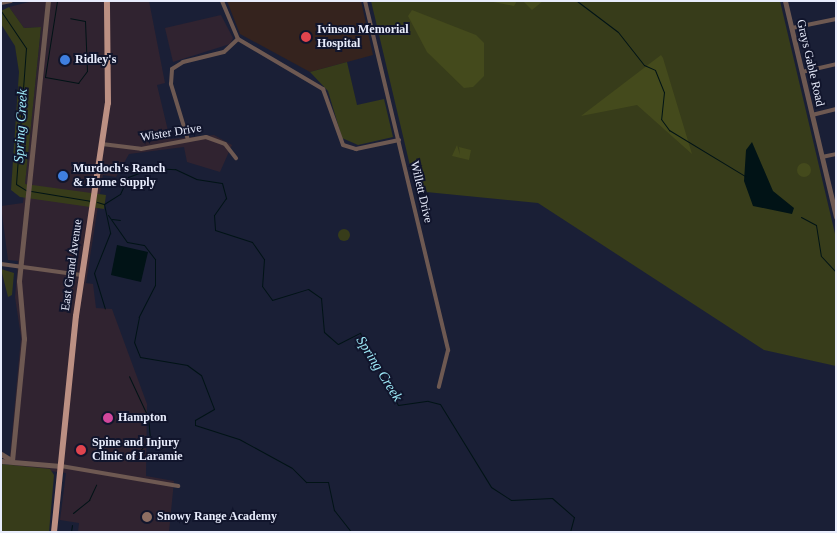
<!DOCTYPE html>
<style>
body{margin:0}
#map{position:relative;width:837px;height:533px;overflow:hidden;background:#1a1f36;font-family:"Times New Roman",serif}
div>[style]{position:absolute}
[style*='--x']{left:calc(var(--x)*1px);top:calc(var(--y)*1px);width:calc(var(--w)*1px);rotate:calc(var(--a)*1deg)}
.commercial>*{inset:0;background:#302330}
.medical>*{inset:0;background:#35231e}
.green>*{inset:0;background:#373c1a}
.round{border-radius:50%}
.forest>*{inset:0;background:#444a1c}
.water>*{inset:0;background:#011316}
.stream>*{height:1px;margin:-0.5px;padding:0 0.5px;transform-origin:0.5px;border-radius:0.5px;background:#011316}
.minor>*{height:4px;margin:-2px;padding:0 2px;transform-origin:2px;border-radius:2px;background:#6e5952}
.tertiary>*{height:5px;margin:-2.5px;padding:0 2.5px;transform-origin:2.5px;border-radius:2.5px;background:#6e5952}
.primary>*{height:6px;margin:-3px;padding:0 3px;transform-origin:3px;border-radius:3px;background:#bc9083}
.dots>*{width:14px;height:14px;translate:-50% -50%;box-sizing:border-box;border:2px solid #11152c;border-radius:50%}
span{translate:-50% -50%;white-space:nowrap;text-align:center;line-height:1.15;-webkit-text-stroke:4px #11152c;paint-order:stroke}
.poi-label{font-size:12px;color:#e8ecfc;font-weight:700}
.left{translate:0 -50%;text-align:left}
.street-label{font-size:12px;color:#e8ecfc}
.water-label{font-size:14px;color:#9fecfa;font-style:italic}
.frame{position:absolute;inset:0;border:2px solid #e8ecfc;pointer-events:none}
</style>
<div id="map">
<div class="commercial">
<i style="clip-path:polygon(33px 1px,149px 1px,165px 83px,157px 85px,170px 139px,214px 135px,232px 145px,220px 172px,187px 162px,184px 147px,129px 154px,116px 177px,103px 175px,98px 206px,86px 283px,93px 284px,96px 308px,112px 309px,147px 404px,146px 476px,174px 481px,169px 532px,78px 532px,79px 523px,60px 520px,66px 473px,9px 466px,21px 337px,15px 297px,18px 261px,8px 260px,1px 206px,23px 203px,41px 27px,24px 28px,9px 7px)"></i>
<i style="clip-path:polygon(221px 15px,233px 38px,230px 44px,173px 62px,165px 28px)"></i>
</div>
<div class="medical">
<i style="clip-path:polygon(227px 1px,361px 1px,373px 55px,310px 72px,240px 34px)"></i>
</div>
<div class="green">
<i style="clip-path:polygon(371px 1px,780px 1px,836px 238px,836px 366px,764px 350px,538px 203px,416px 191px)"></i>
<i style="clip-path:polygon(9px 7px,24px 28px,41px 27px,25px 184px,106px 195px,104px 209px,20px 197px,11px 190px,19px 72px,15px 46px,1px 24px,1px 11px)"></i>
<i style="clip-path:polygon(347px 62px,357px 105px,384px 99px,393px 137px,358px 145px,342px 138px,328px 91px,310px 72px)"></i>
<i class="round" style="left:338px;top:229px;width:12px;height:12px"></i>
<i style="clip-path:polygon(1px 269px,14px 273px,12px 295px,8px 297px)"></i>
<i style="clip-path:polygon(1px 464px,50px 469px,54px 475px,49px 532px,1px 532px)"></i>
</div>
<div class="forest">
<i style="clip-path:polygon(488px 1px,517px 1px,514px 6px)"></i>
<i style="clip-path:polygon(523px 1px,543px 1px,532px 10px)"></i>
<i style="clip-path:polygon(412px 10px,476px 35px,484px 43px,484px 76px,473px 87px,464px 88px,427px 52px,408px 16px)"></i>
<i style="clip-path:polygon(661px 55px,663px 58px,692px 154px,637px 105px,581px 116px)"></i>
<i style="clip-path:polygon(457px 145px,460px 155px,459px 147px,471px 150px,469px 160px,452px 156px)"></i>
<i class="round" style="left:797px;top:163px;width:14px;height:14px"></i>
</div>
<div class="water">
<i style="clip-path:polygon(752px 142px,773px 191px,794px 208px,792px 214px,753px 206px,744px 181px,746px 150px)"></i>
<i style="clip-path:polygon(117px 245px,148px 252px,141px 282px,111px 275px)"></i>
</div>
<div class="stream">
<i style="--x:57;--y:1;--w:77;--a:99"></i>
<i style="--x:45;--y:77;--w:34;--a:10"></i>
<i style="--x:78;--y:83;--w:15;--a:-53"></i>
<i style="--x:87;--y:71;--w:50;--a:-92.3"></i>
<i style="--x:85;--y:21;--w:15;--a:-169"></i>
<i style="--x:577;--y:1;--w:51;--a:37.1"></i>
<i style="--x:618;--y:32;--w:42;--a:51.8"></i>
<i style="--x:644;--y:65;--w:12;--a:24"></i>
<i style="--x:655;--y:70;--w:24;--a:68"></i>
<i style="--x:664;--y:92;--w:27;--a:96"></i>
<i style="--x:661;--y:119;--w:14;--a:54"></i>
<i style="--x:669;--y:130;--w:89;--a:31.2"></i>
<i style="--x:1;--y:11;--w:45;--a:56"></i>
<i style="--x:26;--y:48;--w:136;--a:94.2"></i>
<i style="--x:16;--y:184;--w:13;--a:32"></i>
<i style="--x:31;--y:191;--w:61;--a:9.5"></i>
<i style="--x:97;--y:202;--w:7;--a:16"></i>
<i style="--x:104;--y:204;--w:19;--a:-32"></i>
<i style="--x:120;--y:194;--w:19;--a:-65"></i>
<i style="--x:128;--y:177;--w:27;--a:-20"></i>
<i style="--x:153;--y:168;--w:22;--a:3"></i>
<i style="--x:175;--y:169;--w:23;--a:25"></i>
<i style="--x:196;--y:179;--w:26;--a:9"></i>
<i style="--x:222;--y:183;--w:16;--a:75"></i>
<i style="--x:226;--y:198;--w:21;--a:125"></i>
<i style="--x:214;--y:215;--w:15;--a:86"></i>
<i style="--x:215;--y:230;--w:39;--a:18"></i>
<i style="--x:252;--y:242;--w:21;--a:55"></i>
<i style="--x:264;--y:259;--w:27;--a:94"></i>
<i style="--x:262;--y:286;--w:17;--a:54"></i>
<i style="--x:272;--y:300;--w:38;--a:-17"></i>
<i style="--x:308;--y:289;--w:16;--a:35"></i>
<i style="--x:321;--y:298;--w:34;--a:85"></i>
<i style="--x:324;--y:332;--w:18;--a:41"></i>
<i style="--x:338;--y:344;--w:25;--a:-27"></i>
<i style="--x:360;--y:333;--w:81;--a:62.2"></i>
<i style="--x:398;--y:405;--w:30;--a:-8"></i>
<i style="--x:428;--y:401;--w:12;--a:14"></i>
<i style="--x:440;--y:404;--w:97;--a:58.4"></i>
<i style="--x:491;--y:487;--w:24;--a:33"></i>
<i style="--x:511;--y:500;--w:41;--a:-2.8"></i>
<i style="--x:552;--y:498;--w:29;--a:41"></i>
<i style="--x:574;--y:517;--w:16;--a:105"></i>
<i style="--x:104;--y:204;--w:30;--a:78"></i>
<i style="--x:110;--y:233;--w:43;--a:111.8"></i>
<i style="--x:94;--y:273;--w:37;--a:73"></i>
<i style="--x:108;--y:215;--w:33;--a:55"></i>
<i style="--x:127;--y:242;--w:17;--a:10"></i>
<i style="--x:144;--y:245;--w:18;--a:52"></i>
<i style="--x:155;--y:259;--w:26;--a:90"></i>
<i style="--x:155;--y:285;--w:36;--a:117"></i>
<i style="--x:139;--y:317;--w:25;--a:101"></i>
<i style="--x:134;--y:342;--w:16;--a:68"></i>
<i style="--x:140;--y:357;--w:48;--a:9.7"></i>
<i style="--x:187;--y:365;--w:17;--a:36"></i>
<i style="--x:201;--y:375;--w:36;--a:69"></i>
<i style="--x:214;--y:409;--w:22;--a:150"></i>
<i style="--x:195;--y:420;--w:5;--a:90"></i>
<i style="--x:195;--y:425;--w:46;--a:17.7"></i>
<i style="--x:239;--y:439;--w:60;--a:28.7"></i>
<i style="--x:292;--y:468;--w:20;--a:45"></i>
<i style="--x:306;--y:482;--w:22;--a:0"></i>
<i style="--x:328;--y:482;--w:29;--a:78"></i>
<i style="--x:334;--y:510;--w:28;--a:52"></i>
<i style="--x:801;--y:217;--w:17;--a:28"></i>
<i style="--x:816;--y:225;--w:31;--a:81"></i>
<i style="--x:821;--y:256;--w:22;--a:47"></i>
<i style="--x:112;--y:219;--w:8;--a:7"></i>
<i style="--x:100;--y:460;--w:37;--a:-9"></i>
<i style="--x:137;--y:454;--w:20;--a:-49"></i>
<i style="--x:150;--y:439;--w:22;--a:-95"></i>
<i style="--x:148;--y:417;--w:45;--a:-114.9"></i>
<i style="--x:73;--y:513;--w:21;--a:-39"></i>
<i style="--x:89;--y:500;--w:17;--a:-65"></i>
<i style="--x:71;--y:532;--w:7;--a:-82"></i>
</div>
<div class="minor">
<i style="--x:222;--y:1;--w:41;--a:67.2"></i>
<i style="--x:238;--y:39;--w:99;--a:30.5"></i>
<i style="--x:323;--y:89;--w:59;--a:70.3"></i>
<i style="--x:343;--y:145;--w:14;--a:17"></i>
<i style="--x:356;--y:149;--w:44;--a:-11.8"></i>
<i style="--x:365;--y:1;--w:359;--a:76.6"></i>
<i style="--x:448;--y:350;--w:38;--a:104"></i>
<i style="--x:1;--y:3;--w:10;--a:-11"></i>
<i style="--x:792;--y:28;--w:45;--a:-11.6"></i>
<i style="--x:802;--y:72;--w:35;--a:-13"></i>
<i style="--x:812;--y:115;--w:25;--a:-14"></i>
<i style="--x:188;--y:140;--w:59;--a:-106.9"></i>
<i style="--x:171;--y:84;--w:15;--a:-86"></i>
<i style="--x:172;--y:69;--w:13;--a:-32"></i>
<i style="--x:183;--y:62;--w:42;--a:-13.7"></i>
<i style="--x:224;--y:52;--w:19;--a:-43"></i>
<i style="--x:102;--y:144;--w:39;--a:7"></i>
<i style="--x:141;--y:149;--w:66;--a:-10.5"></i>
<i style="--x:206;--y:137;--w:20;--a:20"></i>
<i style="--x:225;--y:144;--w:18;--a:52"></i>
<i style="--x:822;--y:157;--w:14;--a:-12"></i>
<i style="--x:1;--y:264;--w:81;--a:7.8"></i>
<i style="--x:61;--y:466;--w:119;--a:9.7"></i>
</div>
<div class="tertiary">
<i style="--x:785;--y:1;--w:222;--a:76.7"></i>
<i style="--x:1;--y:454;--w:12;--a:31"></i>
<i style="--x:1;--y:461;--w:60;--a:4.8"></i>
<i style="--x:12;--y:461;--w:123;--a:-84.4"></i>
<i style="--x:24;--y:339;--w:58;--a:-94.9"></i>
<i style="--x:19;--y:281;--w:281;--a:-84.1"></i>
</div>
<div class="primary">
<i style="--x:54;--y:532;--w:217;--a:-84.2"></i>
<i style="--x:76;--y:316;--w:215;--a:-81.5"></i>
<i style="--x:108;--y:103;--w:102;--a:-90.6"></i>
</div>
<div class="dots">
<i style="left:306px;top:37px;background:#e0444e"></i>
<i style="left:65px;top:60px;background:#3f7fe0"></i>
<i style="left:63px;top:176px;background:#3f7fe0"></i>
<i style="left:108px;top:418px;background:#d1479c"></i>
<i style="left:81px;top:450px;background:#e0444e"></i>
<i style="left:147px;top:517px;background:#8d6e63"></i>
</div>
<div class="poi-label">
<span class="left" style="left:317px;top:37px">Ivinson Memorial<br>Hospital</span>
<span class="left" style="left:75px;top:60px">Ridley's</span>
<span class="left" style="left:73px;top:176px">Murdoch's Ranch<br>&amp; Home Supply</span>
<span class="left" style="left:118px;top:418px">Hampton</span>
<span class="left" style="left:92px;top:450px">Spine and Injury<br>Clinic of Laramie</span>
<span class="left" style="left:157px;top:517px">Snowy Range Academy</span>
</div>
<div class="street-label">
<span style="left:810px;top:63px;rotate:77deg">Grays Gable Road</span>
<span style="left:171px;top:133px;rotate:-9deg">Wister Drive</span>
<span style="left:421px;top:192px;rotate:77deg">Willett Drive</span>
<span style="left:72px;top:265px;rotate:-82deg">East Grand Avenue</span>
</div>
<div class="water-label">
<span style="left:21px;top:126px;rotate:-87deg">Spring Creek</span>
<span style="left:379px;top:369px;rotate:58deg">Spring Creek</span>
</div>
<div class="frame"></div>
</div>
